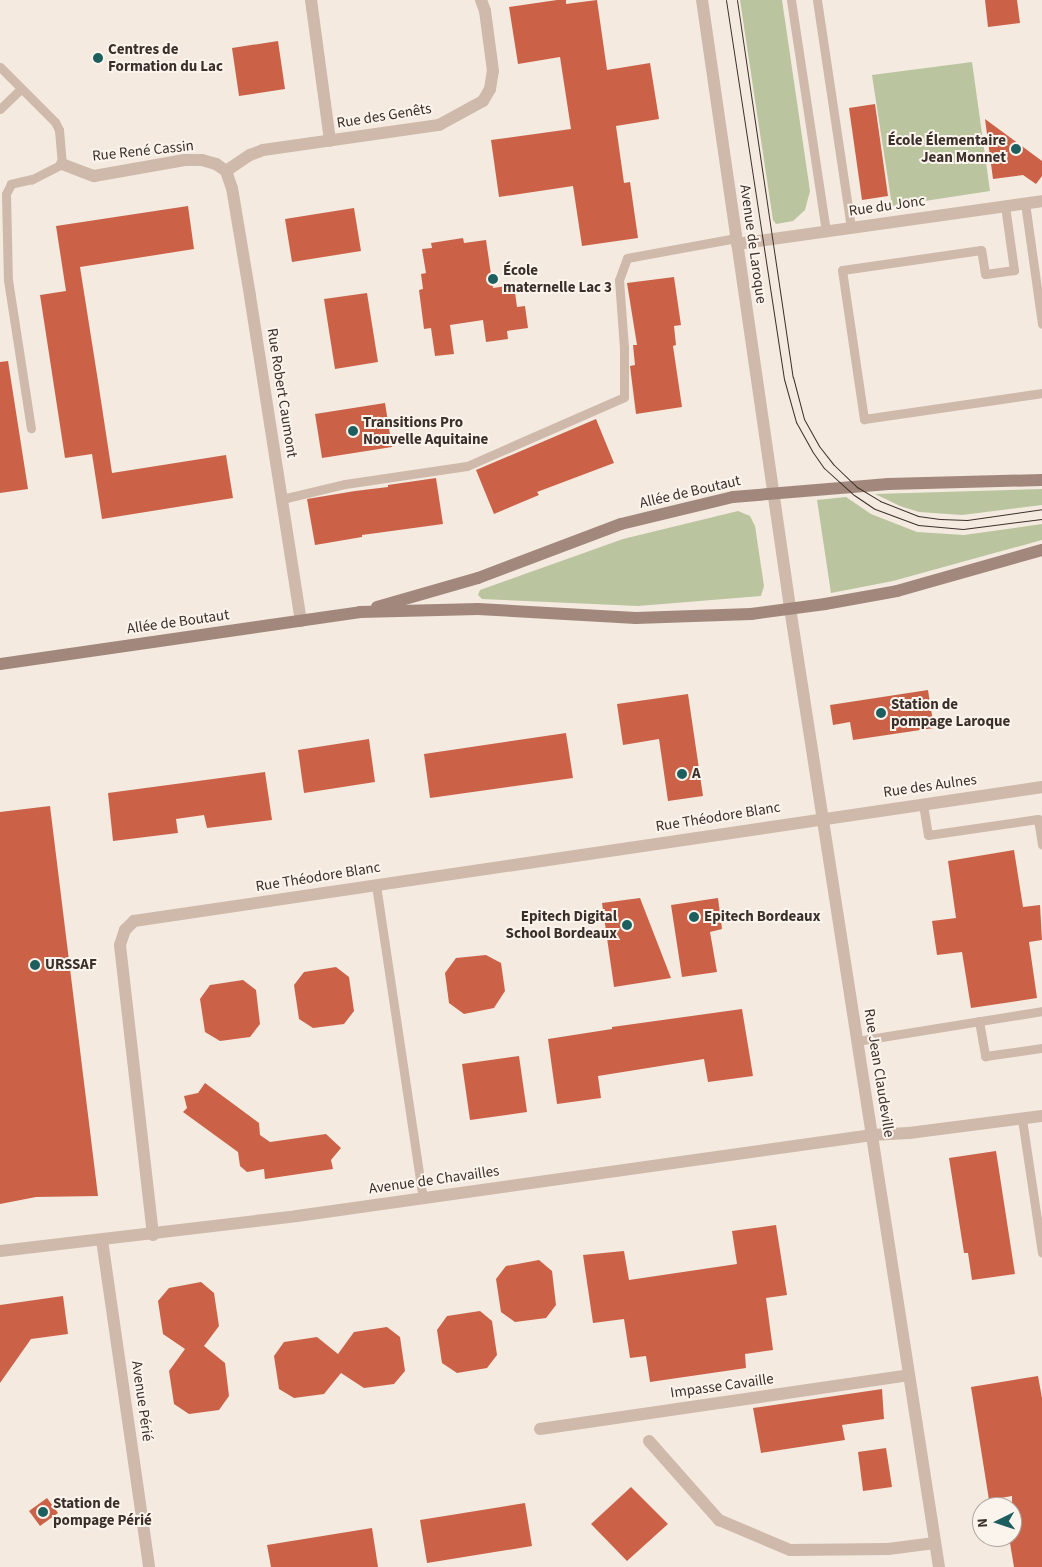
<!DOCTYPE html>
<meta charset="utf-8">
<style>
body{margin:0}
#map{position:relative;width:1042px;height:1567px;overflow:hidden;background:#f4eae0;font-family:"Source Sans 3",sans-serif}
div>[style]{position:absolute}
[style*='--x']{left:calc(var(--x)*1px);top:calc(var(--y)*1px);width:calc(var(--w)*1px);rotate:calc(var(--a)*1deg)}
.green>*{inset:0;background:#bac59f}
.building>*{inset:0;background:#cb6248}
.service>*{height:9px;margin:-4.5px;padding:0 4.5px;transform-origin:4.5px;border-radius:4.5px;background:#ceb9ab}
.minor>*{height:12px;margin:-6px;padding:0 6px;transform-origin:6px;border-radius:6px;background:#ceb9ab}
.tertiary>*{height:12px;margin:-6px;padding:0 6px;transform-origin:6px;border-radius:6px;background:#ceb9ab}
.secondary>*{height:12px;margin:-6px;padding:0 6px;transform-origin:6px;border-radius:6px;background:#a2887c}
.tram>*{height:1px;margin:-0.5px;padding:0 0.5px;transform-origin:0.5px;border-radius:0.5px;background:#3b2f2a}
.dots>*{width:14px;height:14px;translate:-50% -50%;box-sizing:border-box;border:2px solid #fbf4ed;border-radius:50%}
span{translate:-50% -50%;white-space:nowrap;text-align:center;line-height:1.15;-webkit-text-stroke:4px #fbf4ed;paint-order:stroke}
.poi-label{font-size:15px;color:#3b2f2a;font-weight:700}
.left{translate:0 -50%;text-align:left}
.right{translate:-100% -50%;text-align:right}
.street-label{font-size:15px;color:#3b2f2a}
.north{position:absolute;left:972px;top:1497px;width:50px;height:50px;box-sizing:border-box;background:#fbf4ed;border:1px solid #aea59f;border-radius:50%;rotate:266deg;font-size:14px;font-weight:700;line-height:20px;text-align:center;color:#3b2f2a}
.north::after{content:'';display:block;margin:auto;width:18px;height:22px;background:#1d5e5f;clip-path:polygon(50% 0,100% 100%,50% 72%,0 100%)}
</style>
<div id="map">
<div class="green">
<i style="clip-path:polygon(740px 0,782px 0,810px 191px,805px 210px,793px 221px,776px 224px,773px 220px)"></i>
<i style="clip-path:polygon(972px 62px,990px 191px,892px 206px,872px 75px)"></i>
<i style="clip-path:polygon(1042px 489px,1042px 505px,962px 515px,919px 512px,900px 506px,875px 494px)"></i>
<i style="clip-path:polygon(846px 497px,871px 514px,917px 532px,964px 535px,1042px 524px,1042px 540px,893px 581px,831px 593px,817px 500px)"></i>
<i style="clip-path:polygon(738px 511px,750px 516px,755px 526px,764px 586px,761px 596px,638px 606px,482px 599px,478px 595px,480px 590px,623px 539px)"></i>
</div>
<div class="building">
<i style="clip-path:polygon(557px 0,566px 0,566px 4px,597px 0,607px 70px,650px 63px,659px 119px,616px 126px,624px 183px,630px 182px,638px 238px,582px 246px,573px 186px,499px 197px,491px 140px,571px 129px,560px 57px,518px 64px,509px 7px)"></i>
<i style="clip-path:polygon(985px 0,1017px 0,1020px 23px,988px 27px)"></i>
<i style="clip-path:polygon(278px 41px,285px 89px,239px 96px,232px 48px)"></i>
<i style="clip-path:polygon(875px 104px,888px 196px,862px 200px,849px 108px)"></i>
<i style="clip-path:polygon(985px 119px,1042px 161px,1042px 176px,1036px 184px,1023px 175px,993px 179px)"></i>
<i style="clip-path:polygon(188px 206px,194px 249px,80px 267px,98px 381px,112px 473px,226px 455px,233px 498px,102px 519px,92px 454px,65px 458px,40px 295px,66px 291px,56px 226px)"></i>
<i style="clip-path:polygon(354px 208px,361px 251px,292px 262px,285px 219px)"></i>
<i style="clip-path:polygon(463px 238px,464px 243px,486px 240px,493px 288px,514px 285px,517px 307px,525px 306px,528px 328px,507px 331px,508px 339px,486px 342px,483px 320px,450px 325px,454px 354px,435px 356px,431px 328px,424px 329px,419px 290px,423px 289px,421px 274px,426px 273px,422px 249px,432px 248px,431px 243px)"></i>
<i style="clip-path:polygon(674px 277px,681px 325px,674px 326px,676px 345px,673px 346px,682px 407px,636px 414px,630px 366px,635px 365px,633px 345px,637px 345px,627px 283px)"></i>
<i style="clip-path:polygon(367px 293px,378px 362px,335px 369px,324px 299px)"></i>
<i style="clip-path:polygon(8px 361px,28px 489px,0 493px,0 362px)"></i>
<i style="clip-path:polygon(385px 403px,392px 447px,322px 458px,315px 414px)"></i>
<i style="clip-path:polygon(596px 419px,614px 463px,537px 492px,539px 495px,494px 514px,476px 470px)"></i>
<i style="clip-path:polygon(436px 478px,443px 524px,362px 535px,362px 537px,315px 545px,307px 499px,355px 491px,388px 487px,388px 485px)"></i>
<i style="clip-path:polygon(928px 690px,934px 728px,853px 740px,850px 722px,833px 725px,830px 705px)"></i>
<i style="clip-path:polygon(688px 694px,703px 796px,668px 801px,659px 739px,623px 745px,617px 704px)"></i>
<i style="clip-path:polygon(566px 733px,573px 778px,430px 798px,424px 754px)"></i>
<i style="clip-path:polygon(369px 739px,375px 782px,304px 793px,298px 750px)"></i>
<i style="clip-path:polygon(265px 772px,272px 820px,207px 828px,204px 815px,176px 819px,178px 833px,113px 841px,108px 793px)"></i>
<i style="clip-path:polygon(50px 806px,98px 1196px,36px 1197px,0 1204px,0 812px)"></i>
<i style="clip-path:polygon(1014px 850px,1023px 907px,1040px 905px,1042px 940px,1029px 942px,1037px 998px,971px 1008px,962px 952px,937px 955px,932px 921px,956px 918px,948px 861px)"></i>
<i style="clip-path:polygon(640px 898px,671px 978px,614px 987px,602px 903px)"></i>
<i style="clip-path:polygon(718px 898px,722px 929px,710px 932px,717px 972px,682px 977px,671px 905px)"></i>
<i style="clip-path:polygon(486px 955px,501px 963px,505px 991px,494px 1008px,464px 1014px,449px 1003px,445px 973px,456px 958px)"></i>
<i style="clip-path:polygon(336px 967px,349px 977px,354px 1011px,344px 1024px,313px 1028px,299px 1019px,294px 985px,304px 972px)"></i>
<i style="clip-path:polygon(243px 980px,256px 990px,260px 1024px,250px 1037px,220px 1041px,205px 1032px,200px 999px,210px 985px)"></i>
<i style="clip-path:polygon(742px 1009px,753px 1076px,708px 1082px,704px 1059px,598px 1076px,601px 1098px,557px 1104px,548px 1039px,612px 1029px,612px 1027px)"></i>
<i style="clip-path:polygon(519px 1056px,527px 1112px,470px 1120px,462px 1064px)"></i>
<i style="clip-path:polygon(205px 1083px,259px 1123px,260px 1135px,270px 1142px,326px 1134px,341px 1148px,331px 1160px,333px 1169px,265px 1179px,264px 1169px,247px 1172px,240px 1166px,238px 1152px,183px 1112px,187px 1108px,184px 1096px,198px 1093px)"></i>
<i style="clip-path:polygon(996px 1151px,1015px 1274px,972px 1280px,968px 1253px,964px 1253px,949px 1158px)"></i>
<i style="clip-path:polygon(776px 1225px,787px 1295px,766px 1298px,773px 1350px,745px 1354px,746px 1368px,650px 1382px,646px 1356px,630px 1358px,624px 1319px,593px 1323px,583px 1255px,624px 1251px,629px 1280px,737px 1264px,732px 1231px)"></i>
<i style="clip-path:polygon(539px 1260px,552px 1271px,556px 1305px,546px 1318px,515px 1322px,501px 1312px,496px 1279px,506px 1266px)"></i>
<i style="clip-path:polygon(201px 1282px,214px 1293px,219px 1326px,204px 1346px,225px 1363px,229px 1396px,219px 1410px,189px 1414px,174px 1404px,169px 1371px,185px 1349px,163px 1334px,158px 1301px,169px 1288px)"></i>
<i style="clip-path:polygon(63px 1296px,68px 1334px,31px 1339px,0 1383px,0 1305px)"></i>
<i style="clip-path:polygon(480px 1311px,492px 1321px,497px 1355px,487px 1368px,457px 1373px,442px 1363px,437px 1330px,447px 1316px)"></i>
<i style="clip-path:polygon(387px 1327px,400px 1337px,405px 1371px,394px 1384px,364px 1388px,341px 1373px,324px 1394px,294px 1398px,279px 1389px,274px 1356px,284px 1342px,317px 1337px,338px 1354px,354px 1332px)"></i>
<i style="clip-path:polygon(1038px 1376px,1042px 1398px,1042px 1567px,1014px 1567px,1009px 1537px,1012px 1537px,1012px 1496px,989px 1500px,971px 1387px)"></i>
<i style="clip-path:polygon(882px 1389px,884px 1419px,842px 1425px,845px 1440px,761px 1453px,753px 1408px)"></i>
<i style="clip-path:polygon(886px 1448px,892px 1487px,863px 1491px,858px 1452px)"></i>
<i style="clip-path:polygon(631px 1487px,668px 1524px,627px 1561px,591px 1524px)"></i>
<i style="clip-path:polygon(47px 1498px,58px 1513px,40px 1526px,29px 1511px)"></i>
<i style="clip-path:polygon(525px 1503px,532px 1546px,427px 1563px,420px 1520px)"></i>
<i style="clip-path:polygon(372px 1528px,378px 1567px,271px 1567px,267px 1545px)"></i>
</div>
<div class="service">
<i style="--x:791;--y:0;--w:235;--a:81.4"></i>
<i style="--x:817;--y:0;--w:231;--a:81.5"></i>
<i style="--x:0;--y:67;--w:78;--a:45"></i>
<i style="--x:55;--y:122;--w:9;--a:63"></i>
<i style="--x:59;--y:130;--w:34;--a:85"></i>
<i style="--x:62;--y:164;--w:34;--a:153"></i>
<i style="--x:32;--y:179;--w:22;--a:167"></i>
<i style="--x:11;--y:184;--w:11;--a:117"></i>
<i style="--x:6;--y:194;--w:86;--a:88.7"></i>
<i style="--x:8;--y:280;--w:150;--a:81.2"></i>
<i style="--x:0;--y:109;--w:29;--a:-44"></i>
<i style="--x:1025;--y:203;--w:122;--a:82"></i>
<i style="--x:1005;--y:206;--w:65;--a:82"></i>
<i style="--x:1014;--y:270;--w:29;--a:172"></i>
<i style="--x:985;--y:274;--w:24;--a:-99"></i>
<i style="--x:981;--y:250;--w:140;--a:171.8"></i>
<i style="--x:842;--y:270;--w:151;--a:81.6"></i>
<i style="--x:864;--y:419;--w:180;--a:-8.3"></i>
<i style="--x:282;--y:499;--w:65;--a:-13.4"></i>
<i style="--x:345;--y:484;--w:123;--a:-8.4"></i>
<i style="--x:467;--y:466;--w:171;--a:-23.7"></i>
<i style="--x:624;--y:397;--w:49;--a:-90"></i>
<i style="--x:624;--y:348;--w:68;--a:-94.2"></i>
<i style="--x:619;--y:280;--w:23;--a:-70"></i>
<i style="--x:627;--y:258;--w:111;--a:-10.4"></i>
<i style="--x:923;--y:804;--w:31;--a:81"></i>
<i style="--x:928;--y:835;--w:111;--a:-8.3"></i>
<i style="--x:1038;--y:819;--w:26;--a:81"></i>
<i style="--x:376;--y:885;--w:317;--a:81.5"></i>
<i style="--x:979;--y:1021;--w:36;--a:80"></i>
<i style="--x:985;--y:1056;--w:58;--a:-8"></i>
<i style="--x:857;--y:1041;--w:187;--a:-9.2"></i>
<i style="--x:1022;--y:1119;--w:135;--a:81.5"></i>
</div>
<div class="minor">
<i style="--x:311;--y:0;--w:142;--a:82.3"></i>
<i style="--x:62;--y:164;--w:34;--a:21"></i>
<i style="--x:94;--y:176;--w:92;--a:-10"></i>
<i style="--x:185;--y:160;--w:17;--a:0"></i>
<i style="--x:202;--y:160;--w:15;--a:16"></i>
<i style="--x:216;--y:164;--w:12;--a:35"></i>
<i style="--x:226;--y:171;--w:18;--a:71"></i>
<i style="--x:232;--y:188;--w:109;--a:80.5"></i>
<i style="--x:250;--y:296;--w:329;--a:81.1"></i>
<i style="--x:226;--y:171;--w:29;--a:-34"></i>
<i style="--x:250;--y:155;--w:14;--a:-21"></i>
<i style="--x:263;--y:150;--w:178;--a:-8.1"></i>
<i style="--x:439;--y:125;--w:50;--a:-28.6"></i>
<i style="--x:483;--y:101;--w:14;--a:-60"></i>
<i style="--x:490;--y:89;--w:18;--a:-81"></i>
<i style="--x:493;--y:71;--w:61;--a:-97.6"></i>
<i style="--x:485;--y:11;--w:12;--a:-110"></i>
<i style="--x:737;--y:244;--w:308;--a:-8"></i>
<i style="--x:790;--y:608;--w:971;--a:81.17"></i>
<i style="--x:153;--y:1235;--w:292;--a:-96.5"></i>
<i style="--x:120;--y:945;--w:16;--a:-72"></i>
<i style="--x:125;--y:930;--w:13;--a:-45"></i>
<i style="--x:134;--y:921;--w:918;--a:-8.39"></i>
<i style="--x:102;--y:1240;--w:330;--a:81.8"></i>
<i style="--x:0;--y:1251;--w:299;--a:-6.7"></i>
<i style="--x:297;--y:1216;--w:581;--a:-8.02"></i>
<i style="--x:872;--y:1135;--w:37;--a:-3"></i>
<i style="--x:909;--y:1133;--w:134;--a:-7.3"></i>
<i style="--x:540;--y:1429;--w:373;--a:-8.3"></i>
<i style="--x:649;--y:1441;--w:106;--a:48.5"></i>
<i style="--x:719;--y:1520;--w:77;--a:22.9"></i>
<i style="--x:790;--y:1550;--w:98;--a:-0.6"></i>
<i style="--x:888;--y:1549;--w:47;--a:-7.3"></i>
</div>
<div class="tertiary">
<i style="--x:702;--y:0;--w:614;--a:81.76"></i>
</div>
<div class="secondary">
<i style="--x:377;--y:607;--w:105;--a:-16"></i>
<i style="--x:478;--y:578;--w:153;--a:-20.7"></i>
<i style="--x:621;--y:524;--w:115;--a:-13.6"></i>
<i style="--x:733;--y:497;--w:156;--a:-4.8"></i>
<i style="--x:888;--y:484;--w:154;--a:-1.5"></i>
<i style="--x:0;--y:664;--w:364;--a:-8.2"></i>
<i style="--x:360;--y:612;--w:118;--a:-1.5"></i>
<i style="--x:478;--y:609;--w:158;--a:3.3"></i>
<i style="--x:636;--y:618;--w:115;--a:-2"></i>
<i style="--x:751;--y:614;--w:75;--a:-7.7"></i>
<i style="--x:825;--y:604;--w:73;--a:-10.2"></i>
<i style="--x:897;--y:591;--w:151;--a:-15.8"></i>
</div>
<div class="tram">
<i style="--x:726;--y:0;--w:383;--a:81.3"></i>
<i style="--x:784;--y:379;--w:45;--a:74.4"></i>
<i style="--x:796;--y:422;--w:33;--a:61"></i>
<i style="--x:812;--y:451;--w:21;--a:55"></i>
<i style="--x:824;--y:468;--w:40;--a:42"></i>
<i style="--x:854;--y:495;--w:25;--a:34"></i>
<i style="--x:875;--y:509;--w:46;--a:20.4"></i>
<i style="--x:918;--y:525;--w:45;--a:5.1"></i>
<i style="--x:963;--y:529;--w:80;--a:-7.2"></i>
<i style="--x:737;--y:0;--w:381;--a:81.6"></i>
<i style="--x:793;--y:377;--w:43;--a:75.3"></i>
<i style="--x:804;--y:419;--w:31;--a:61"></i>
<i style="--x:819;--y:446;--w:24;--a:52"></i>
<i style="--x:834;--y:465;--w:32;--a:44"></i>
<i style="--x:857;--y:487;--w:27;--a:31"></i>
<i style="--x:880;--y:501;--w:41;--a:21.5"></i>
<i style="--x:918;--y:516;--w:22;--a:8"></i>
<i style="--x:940;--y:519;--w:27;--a:2"></i>
<i style="--x:967;--y:520;--w:76;--a:-8.3"></i>
</div>
<div class="dots">
<i style="left:98px;top:58px;background:#1d5e5f"></i>
<i style="left:1016px;top:149px;background:#1d5e5f"></i>
<i style="left:493px;top:279px;background:#1d5e5f"></i>
<i style="left:353px;top:431px;background:#1d5e5f"></i>
<i style="left:881px;top:713px;background:#1d5e5f"></i>
<i style="left:682px;top:774px;background:#1d5e5f"></i>
<i style="left:694px;top:917px;background:#1d5e5f"></i>
<i style="left:627px;top:925px;background:#1d5e5f"></i>
<i style="left:35px;top:965px;background:#1d5e5f"></i>
<i style="left:43px;top:1512px;background:#1d5e5f"></i>
</div>
<div class="poi-label">
<span class="left" style="left:108px;top:58px">Centres de<br>Formation du Lac</span>
<span class="right" style="left:1006px;top:149px">École Élementaire<br>Jean Monnet</span>
<span class="left" style="left:503px;top:279px">École<br>maternelle Lac 3</span>
<span class="left" style="left:363px;top:431px">Transitions Pro<br>Nouvelle Aquitaine</span>
<span class="left" style="left:891px;top:713px">Station de<br>pompage Laroque</span>
<span class="left" style="left:692px;top:774px">A</span>
<span class="right" style="left:617px;top:925px">Epitech Digital<br>School Bordeaux</span>
<span class="left" style="left:704px;top:917px">Epitech Bordeaux</span>
<span class="left" style="left:45px;top:965px">URSSAF</span>
<span class="left" style="left:53px;top:1512px">Station de<br>pompage Périé</span>
</div>
<div class="street-label">
<span style="left:384px;top:116px;rotate:-9deg">Rue des Genêts</span>
<span style="left:143px;top:151px;rotate:-6deg">Rue René Cassin</span>
<span style="left:887px;top:206px;rotate:-8deg">Rue du Jonc</span>
<span style="left:753px;top:244px;rotate:82deg">Avenue de Laroque</span>
<span style="left:282px;top:393px;rotate:81deg">Rue Robert Caumont</span>
<span style="left:690px;top:492px;rotate:-13deg">Allée de Boutaut</span>
<span style="left:178px;top:622px;rotate:-8deg">Allée de Boutaut</span>
<span style="left:930px;top:786px;rotate:-8deg">Rue des Aulnes</span>
<span style="left:718px;top:817px;rotate:-9deg">Rue Théodore Blanc</span>
<span style="left:318px;top:877px;rotate:-9deg">Rue Théodore Blanc</span>
<span style="left:879px;top:1073px;rotate:81deg">Rue Jean Claudeville</span>
<span style="left:434px;top:1180px;rotate:-8deg">Avenue de Chavailles</span>
<span style="left:722px;top:1386px;rotate:-8deg">Impasse Cavaille</span>
<span style="left:142px;top:1401px;rotate:82deg">Avenue Périé</span>
</div>
<div class="north">N</div>
</div>
